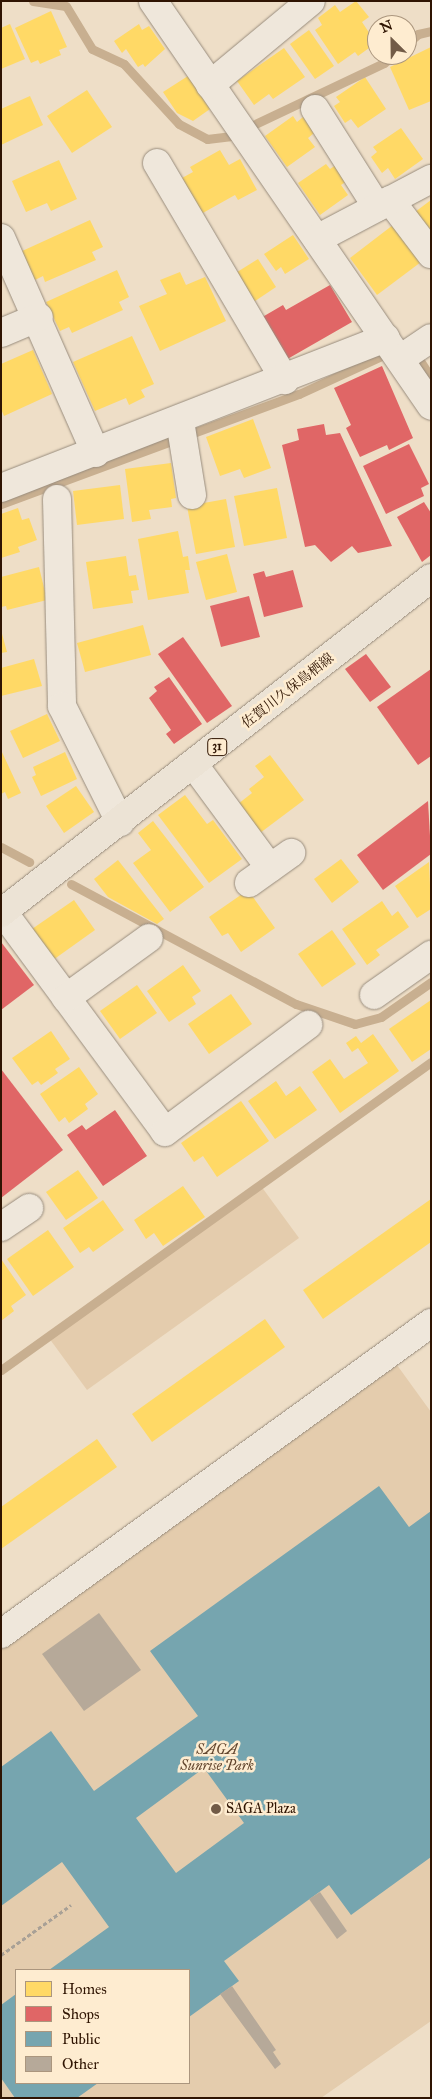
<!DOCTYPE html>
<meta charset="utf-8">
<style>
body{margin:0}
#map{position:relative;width:432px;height:2099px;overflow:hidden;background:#eedec7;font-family:"IM FELL Great Primer","Noto Serif JP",serif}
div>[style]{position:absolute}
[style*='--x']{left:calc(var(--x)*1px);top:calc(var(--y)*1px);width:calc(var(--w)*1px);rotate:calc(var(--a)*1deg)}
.green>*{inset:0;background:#e4ccad}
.homes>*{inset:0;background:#ffd966}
.shops>*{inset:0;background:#e06666}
.public>*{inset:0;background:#76a5af}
.stream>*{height:9px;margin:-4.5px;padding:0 4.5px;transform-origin:4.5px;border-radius:4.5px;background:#c8af90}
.building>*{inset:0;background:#b6a999}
.path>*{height:3px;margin-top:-1.5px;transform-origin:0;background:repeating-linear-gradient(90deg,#a8a096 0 4px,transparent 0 6.5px)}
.roads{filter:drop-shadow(0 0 1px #988c7d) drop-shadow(0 0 1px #988c7d)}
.street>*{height:28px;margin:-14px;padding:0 14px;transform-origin:14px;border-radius:14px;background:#efe7db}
.primary>*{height:28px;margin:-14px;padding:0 14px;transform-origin:14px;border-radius:14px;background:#ece3d5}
.dots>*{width:14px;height:14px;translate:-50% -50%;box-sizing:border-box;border:2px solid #feecd0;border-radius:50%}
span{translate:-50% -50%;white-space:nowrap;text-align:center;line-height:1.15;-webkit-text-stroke:5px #feecd0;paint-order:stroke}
.shield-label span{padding:1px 4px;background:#feecd0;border:1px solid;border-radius:4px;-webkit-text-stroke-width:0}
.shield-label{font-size:12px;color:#2f1402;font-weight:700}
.street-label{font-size:14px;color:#2f1402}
.park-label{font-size:14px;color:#63472f;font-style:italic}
.poi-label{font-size:14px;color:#2f1402}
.left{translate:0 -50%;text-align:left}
.frame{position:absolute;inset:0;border:2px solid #2f1402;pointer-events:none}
.legend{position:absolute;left:15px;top:1969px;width:175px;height:115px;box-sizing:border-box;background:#feecd0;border:1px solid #ab967e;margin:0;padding:6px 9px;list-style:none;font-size:15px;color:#2f1402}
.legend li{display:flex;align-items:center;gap:10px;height:25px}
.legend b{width:25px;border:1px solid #ab967e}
.north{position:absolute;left:367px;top:15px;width:50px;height:50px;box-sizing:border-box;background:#feecd0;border:1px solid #ab967e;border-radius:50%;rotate:337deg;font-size:14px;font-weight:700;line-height:20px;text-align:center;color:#2f1402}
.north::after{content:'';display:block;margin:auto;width:18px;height:22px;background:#725b47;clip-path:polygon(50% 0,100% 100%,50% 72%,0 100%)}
</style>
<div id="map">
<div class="green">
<i style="clip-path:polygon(261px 1186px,299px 1238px,87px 1390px,49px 1338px)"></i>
<i style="clip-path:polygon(evenodd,397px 1365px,431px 1412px,431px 2021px,321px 2098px,1px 2098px,1px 1648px,397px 1365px,16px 1970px,189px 1970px,189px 2083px,16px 2083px,16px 1970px)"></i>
</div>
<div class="homes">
<i style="clip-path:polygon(356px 1px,369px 17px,362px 22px,376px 43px,358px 56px,355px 52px,338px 64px,315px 30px,322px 25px,318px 18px,335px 5px,340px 12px)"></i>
<i style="clip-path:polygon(51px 11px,67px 47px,59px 50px,61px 55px,40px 64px,38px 60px,31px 63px,15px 28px)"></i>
<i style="clip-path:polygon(10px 24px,25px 59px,1px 69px,1px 28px)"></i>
<i style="clip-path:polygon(139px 24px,142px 30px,149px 26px,165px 49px,145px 67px,143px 64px,138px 67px,126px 49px,122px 53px,114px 41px)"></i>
<i style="clip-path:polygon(309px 30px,334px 66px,315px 79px,290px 44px)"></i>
<i style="clip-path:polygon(431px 47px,431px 101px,409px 110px,390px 67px)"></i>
<i style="clip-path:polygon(284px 48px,305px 77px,273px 99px,269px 94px,254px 105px,237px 81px)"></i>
<i style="clip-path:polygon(188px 76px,210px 109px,193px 121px,177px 113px,163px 92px)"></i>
<i style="clip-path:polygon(365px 77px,386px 109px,358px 128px,351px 119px,345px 123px,334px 106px,340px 102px,336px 97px)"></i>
<i style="clip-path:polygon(87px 90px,112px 127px,72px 153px,47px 116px)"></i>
<i style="clip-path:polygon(30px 96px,43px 125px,1px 145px,1px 109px)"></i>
<i style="clip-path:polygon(293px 116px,297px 122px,303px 117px,314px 133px,308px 138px,315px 147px,287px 167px,265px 136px)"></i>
<i style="clip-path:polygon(401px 128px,423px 159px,395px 179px,388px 168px,382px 173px,371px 157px,377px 152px,373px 147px)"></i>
<i style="clip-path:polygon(220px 150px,229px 165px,240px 159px,257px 190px,238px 200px,235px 195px,201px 214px,182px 178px,193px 172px,190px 167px)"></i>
<i style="clip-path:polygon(59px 160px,77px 199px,51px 211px,47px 203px,26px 212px,12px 181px)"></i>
<i style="clip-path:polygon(326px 164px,330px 169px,336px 165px,347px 181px,341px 185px,348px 195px,320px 215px,298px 183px)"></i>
<i style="clip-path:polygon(431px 200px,431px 234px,415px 212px)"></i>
<i style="clip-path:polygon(90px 220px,103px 247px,92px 252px,96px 260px,45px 282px,43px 276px,33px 281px,20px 252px)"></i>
<i style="clip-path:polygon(393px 225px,421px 262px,377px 295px,350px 258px)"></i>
<i style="clip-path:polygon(293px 235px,309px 259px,285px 274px,281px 267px,276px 271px,264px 254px)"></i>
<i style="clip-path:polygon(258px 259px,276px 287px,252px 303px,234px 274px)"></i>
<i style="clip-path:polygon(117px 270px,129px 297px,119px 302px,123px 310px,72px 333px,69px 327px,60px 331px,46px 302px)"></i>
<i style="clip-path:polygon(180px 272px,186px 285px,205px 277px,226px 321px,160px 351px,139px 306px,167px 294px,160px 280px)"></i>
<i style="clip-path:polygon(132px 336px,154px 384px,141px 390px,145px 397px,129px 405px,126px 398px,95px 411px,73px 362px)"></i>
<i style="clip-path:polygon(33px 350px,52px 394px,4px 416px,1px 409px,1px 364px)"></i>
<i style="clip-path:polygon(253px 419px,271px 468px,244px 478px,240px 469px,220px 476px,206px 437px)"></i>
<i style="clip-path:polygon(171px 463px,176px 498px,171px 499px,172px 507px,149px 510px,151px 519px,132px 522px,125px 469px)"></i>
<i style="clip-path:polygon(120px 485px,124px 519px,77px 525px,73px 491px)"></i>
<i style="clip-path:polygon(277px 488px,287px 538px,244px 546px,234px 496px)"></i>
<i style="clip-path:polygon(226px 499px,235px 547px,196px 554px,187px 506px)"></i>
<i style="clip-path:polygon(18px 508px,22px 520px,29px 518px,37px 540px,18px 547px,20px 552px,1px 558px,1px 514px)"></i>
<i style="clip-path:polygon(178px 531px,183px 557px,188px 556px,190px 570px,185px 570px,189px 593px,148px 600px,138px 539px)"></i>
<i style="clip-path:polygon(227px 554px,237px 592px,206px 600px,196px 562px)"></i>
<i style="clip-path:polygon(126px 556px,129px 576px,136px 575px,139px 590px,131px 591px,133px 603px,93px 609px,86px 562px)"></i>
<i style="clip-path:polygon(39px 567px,47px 600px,7px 610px,6px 606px,1px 607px,1px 577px)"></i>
<i style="clip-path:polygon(143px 625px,151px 655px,85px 672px,77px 643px)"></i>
<i style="clip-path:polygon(1px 630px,7px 652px,1px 653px)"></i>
<i style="clip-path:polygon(34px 659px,42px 686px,1px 696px,1px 668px)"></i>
<i style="clip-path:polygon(47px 714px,60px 741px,23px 758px,10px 731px)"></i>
<i style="clip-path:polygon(1px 750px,21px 793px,8px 799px,5px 792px,1px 794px)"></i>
<i style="clip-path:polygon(65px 752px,77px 779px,41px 796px,32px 777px,36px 775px,33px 767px)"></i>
<i style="clip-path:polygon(270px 755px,304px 800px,260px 833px,238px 804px,252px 793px,249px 789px,264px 777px,255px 766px)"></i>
<i style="clip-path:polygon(76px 786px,94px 812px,64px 833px,46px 806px)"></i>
<i style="clip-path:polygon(185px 795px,207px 824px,213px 820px,242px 859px,209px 883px,158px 815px)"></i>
<i style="clip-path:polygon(153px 821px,204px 887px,170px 912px,133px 863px,151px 850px,138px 833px)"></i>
<i style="clip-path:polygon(341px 859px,359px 882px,332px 903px,314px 879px)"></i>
<i style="clip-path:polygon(118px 860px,164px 919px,157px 924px,108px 897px,94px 879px)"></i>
<i style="clip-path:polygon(429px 862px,431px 909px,417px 918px,395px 886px)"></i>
<i style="clip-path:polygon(248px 890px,275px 928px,241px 952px,228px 933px,222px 936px,209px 917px)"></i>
<i style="clip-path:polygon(74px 900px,95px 930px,53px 960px,32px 929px)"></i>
<i style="clip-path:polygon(382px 901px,392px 916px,398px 911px,409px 927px,376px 950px,380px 955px,367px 965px,342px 929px)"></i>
<i style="clip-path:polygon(332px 930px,356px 964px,322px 987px,298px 954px)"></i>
<i style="clip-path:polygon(183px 965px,201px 991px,192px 997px,196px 1004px,169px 1022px,147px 991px)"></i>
<i style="clip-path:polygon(137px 985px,157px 1013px,120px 1039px,100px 1011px)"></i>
<i style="clip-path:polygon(231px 994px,252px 1024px,209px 1054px,188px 1024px)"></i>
<i style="clip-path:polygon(431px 1000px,431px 1049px,412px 1062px,389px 1029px)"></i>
<i style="clip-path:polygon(51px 1031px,70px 1059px,55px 1069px,58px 1073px,41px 1085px,38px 1081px,32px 1085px,12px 1058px)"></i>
<i style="clip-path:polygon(373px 1034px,399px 1071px,340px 1113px,312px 1072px,330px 1059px,344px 1079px,368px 1063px,358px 1048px,352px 1052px,346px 1043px,356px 1036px,361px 1043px)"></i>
<i style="clip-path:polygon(79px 1067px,98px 1094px,85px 1104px,88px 1109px,69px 1123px,65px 1117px,59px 1122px,40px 1094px)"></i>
<i style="clip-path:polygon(276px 1081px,286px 1096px,300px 1086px,317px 1110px,275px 1139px,248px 1101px)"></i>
<i style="clip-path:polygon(241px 1101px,269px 1141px,217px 1177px,203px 1156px,194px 1162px,181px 1143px)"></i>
<i style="clip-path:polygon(78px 1170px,98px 1198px,66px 1220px,46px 1192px)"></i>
<i style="clip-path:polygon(183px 1186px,205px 1217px,163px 1246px,154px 1233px,146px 1239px,134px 1220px)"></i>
<i style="clip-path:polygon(431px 1199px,431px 1242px,323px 1319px,303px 1290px)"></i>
<i style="clip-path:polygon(103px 1200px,124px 1230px,93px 1252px,89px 1247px,80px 1253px,63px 1228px)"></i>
<i style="clip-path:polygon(48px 1230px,74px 1267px,33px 1296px,7px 1259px)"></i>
<i style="clip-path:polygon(1px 1259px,26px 1295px,11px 1306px,14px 1311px,1px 1321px)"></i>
<i style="clip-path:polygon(265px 1319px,285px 1347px,152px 1442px,132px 1414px)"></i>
<i style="clip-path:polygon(97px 1439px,117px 1467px,1px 1549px,1px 1507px)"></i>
</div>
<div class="shops">
<i style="clip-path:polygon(330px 285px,352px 322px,284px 361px,259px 319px,283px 305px,286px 310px)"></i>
<i style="clip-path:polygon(382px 366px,413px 438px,389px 450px,387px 445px,360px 457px,346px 428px,351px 425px,334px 388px)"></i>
<i style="clip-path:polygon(324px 424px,326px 435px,340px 433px,392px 546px,358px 553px,352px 546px,331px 562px,315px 545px,305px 547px,282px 445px,299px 440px,297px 429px)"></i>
<i style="clip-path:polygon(409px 444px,429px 484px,421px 488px,424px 496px,386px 514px,363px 466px)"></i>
<i style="clip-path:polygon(424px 502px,431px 513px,431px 555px,422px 562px,397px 517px)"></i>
<i style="clip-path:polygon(293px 570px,303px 607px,264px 617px,253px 574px,264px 571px,266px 577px)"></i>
<i style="clip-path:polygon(249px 596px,260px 637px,221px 647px,210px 606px)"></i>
<i style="clip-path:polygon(183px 637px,232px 706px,207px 723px,158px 654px)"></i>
<i style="clip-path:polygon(366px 654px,391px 687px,370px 702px,345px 669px)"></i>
<i style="clip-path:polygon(431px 669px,431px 756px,418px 765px,377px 707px)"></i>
<i style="clip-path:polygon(169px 677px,202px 724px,174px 744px,166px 734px,171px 730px,149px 698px,157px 691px,154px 687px)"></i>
<i style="clip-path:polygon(428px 801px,431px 854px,383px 890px,357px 855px)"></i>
<i style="clip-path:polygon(1px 942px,34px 985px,1px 1010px)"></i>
<i style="clip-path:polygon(1px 1069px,63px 1150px,1px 1198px)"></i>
<i style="clip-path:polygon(115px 1110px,147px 1156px,103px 1186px,67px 1135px,82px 1125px,86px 1130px)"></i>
</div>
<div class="public">
<i style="clip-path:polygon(evenodd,379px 1486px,409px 1527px,431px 1511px,431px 1857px,351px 1915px,329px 1885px,224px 1961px,239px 1981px,189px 2017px,189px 1970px,49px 1970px,109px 1927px,62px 1862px,1px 1906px,1px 1767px,51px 1731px,94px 1791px,198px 1716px,150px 1651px,379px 1486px,204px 1768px,244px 1823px,176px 1873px,136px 1818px,204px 1768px)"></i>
<i style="clip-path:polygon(16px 1994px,16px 2083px,98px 2083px,77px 2098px,15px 2098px,1px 2078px,1px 2005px)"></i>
</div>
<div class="stream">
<i style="--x:33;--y:1;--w:33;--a:9"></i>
<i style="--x:66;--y:6;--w:50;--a:58.8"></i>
<i style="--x:92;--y:49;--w:35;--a:25"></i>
<i style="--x:124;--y:64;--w:81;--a:47.5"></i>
<i style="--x:179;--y:124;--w:32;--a:28"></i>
<i style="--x:207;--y:139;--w:23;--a:-7"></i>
<i style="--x:230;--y:136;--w:170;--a:-25.4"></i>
<i style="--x:384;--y:63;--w:13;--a:-39"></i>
<i style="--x:407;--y:44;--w:15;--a:-42"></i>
<i style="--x:418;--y:34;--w:13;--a:-13"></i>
<i style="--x:415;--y:353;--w:30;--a:57"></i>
<i style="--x:1;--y:504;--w:318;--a:-20.3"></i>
<i style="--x:299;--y:394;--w:100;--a:-24.8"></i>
<i style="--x:1;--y:847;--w:32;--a:28"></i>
<i style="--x:71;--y:884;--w:255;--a:28.1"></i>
<i style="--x:296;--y:1004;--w:62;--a:18.7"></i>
<i style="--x:355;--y:1024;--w:27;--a:-15"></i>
<i style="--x:381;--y:1017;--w:61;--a:-35"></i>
<i style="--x:1;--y:1370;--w:529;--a:-35.61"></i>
</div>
<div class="building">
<i style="clip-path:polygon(99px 1613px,141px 1670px,84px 1711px,42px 1654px)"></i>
<i style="clip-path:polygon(320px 1892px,347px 1931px,337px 1939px,309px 1899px)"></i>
<i style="clip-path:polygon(232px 1986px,276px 2050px,273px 2052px,281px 2064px,275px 2069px,220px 1994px)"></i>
</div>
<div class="path">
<i style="--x:1;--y:1955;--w:86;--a:-35.5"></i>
</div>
<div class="roads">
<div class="street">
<i style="--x:153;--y:1;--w:491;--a:55.5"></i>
<i style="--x:210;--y:85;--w:131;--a:-39.7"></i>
<i style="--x:315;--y:109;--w:116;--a:57.7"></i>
<i style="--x:157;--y:163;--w:252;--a:59.5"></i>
<i style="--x:390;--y:200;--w:68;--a:52.8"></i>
<i style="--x:1;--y:238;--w:235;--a:66.2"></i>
<i style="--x:317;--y:239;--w:129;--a:-27.8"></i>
<i style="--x:1;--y:333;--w:41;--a:-22.8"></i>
<i style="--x:400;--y:359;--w:37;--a:-34"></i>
<i style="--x:180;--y:421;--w:75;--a:80.8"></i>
<i style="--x:1;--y:488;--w:413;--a:-21.3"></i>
<i style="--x:57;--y:499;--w:207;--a:88.6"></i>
<i style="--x:62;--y:706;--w:130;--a:63.4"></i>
<i style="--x:194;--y:765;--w:128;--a:53.6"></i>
<i style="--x:249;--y:883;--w:52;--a:-35.5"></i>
<i style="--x:3;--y:912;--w:273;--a:53.6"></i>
<i style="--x:165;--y:1132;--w:179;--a:-36.8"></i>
<i style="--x:374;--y:995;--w:70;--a:-35.1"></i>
<i style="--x:66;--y:998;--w:102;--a:-35.9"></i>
<i style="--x:1;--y:1227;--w:34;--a:-34"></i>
<i style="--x:1;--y:1634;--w:531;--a:-35.88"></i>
</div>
<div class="primary">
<i style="--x:1;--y:913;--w:545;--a:-37.92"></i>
</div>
</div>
<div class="dots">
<i style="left:216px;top:1809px;background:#725b47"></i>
</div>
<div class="shield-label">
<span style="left:217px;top:747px">31</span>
</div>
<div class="street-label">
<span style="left:288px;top:691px;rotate:-38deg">佐賀川久保鳥栖線</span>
</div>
<div class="park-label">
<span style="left:217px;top:1758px">SAGA<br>Sunrise Park</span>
</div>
<div class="poi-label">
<span class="left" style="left:226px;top:1809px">SAGA Plaza</span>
</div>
<div class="frame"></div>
<ul class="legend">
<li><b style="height:14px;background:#ffd966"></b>Homes</li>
<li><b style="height:14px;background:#e06666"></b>Shops</li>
<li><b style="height:14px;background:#76a5af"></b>Public</li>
<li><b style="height:14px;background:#b6a999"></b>Other</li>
</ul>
<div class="north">N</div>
</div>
